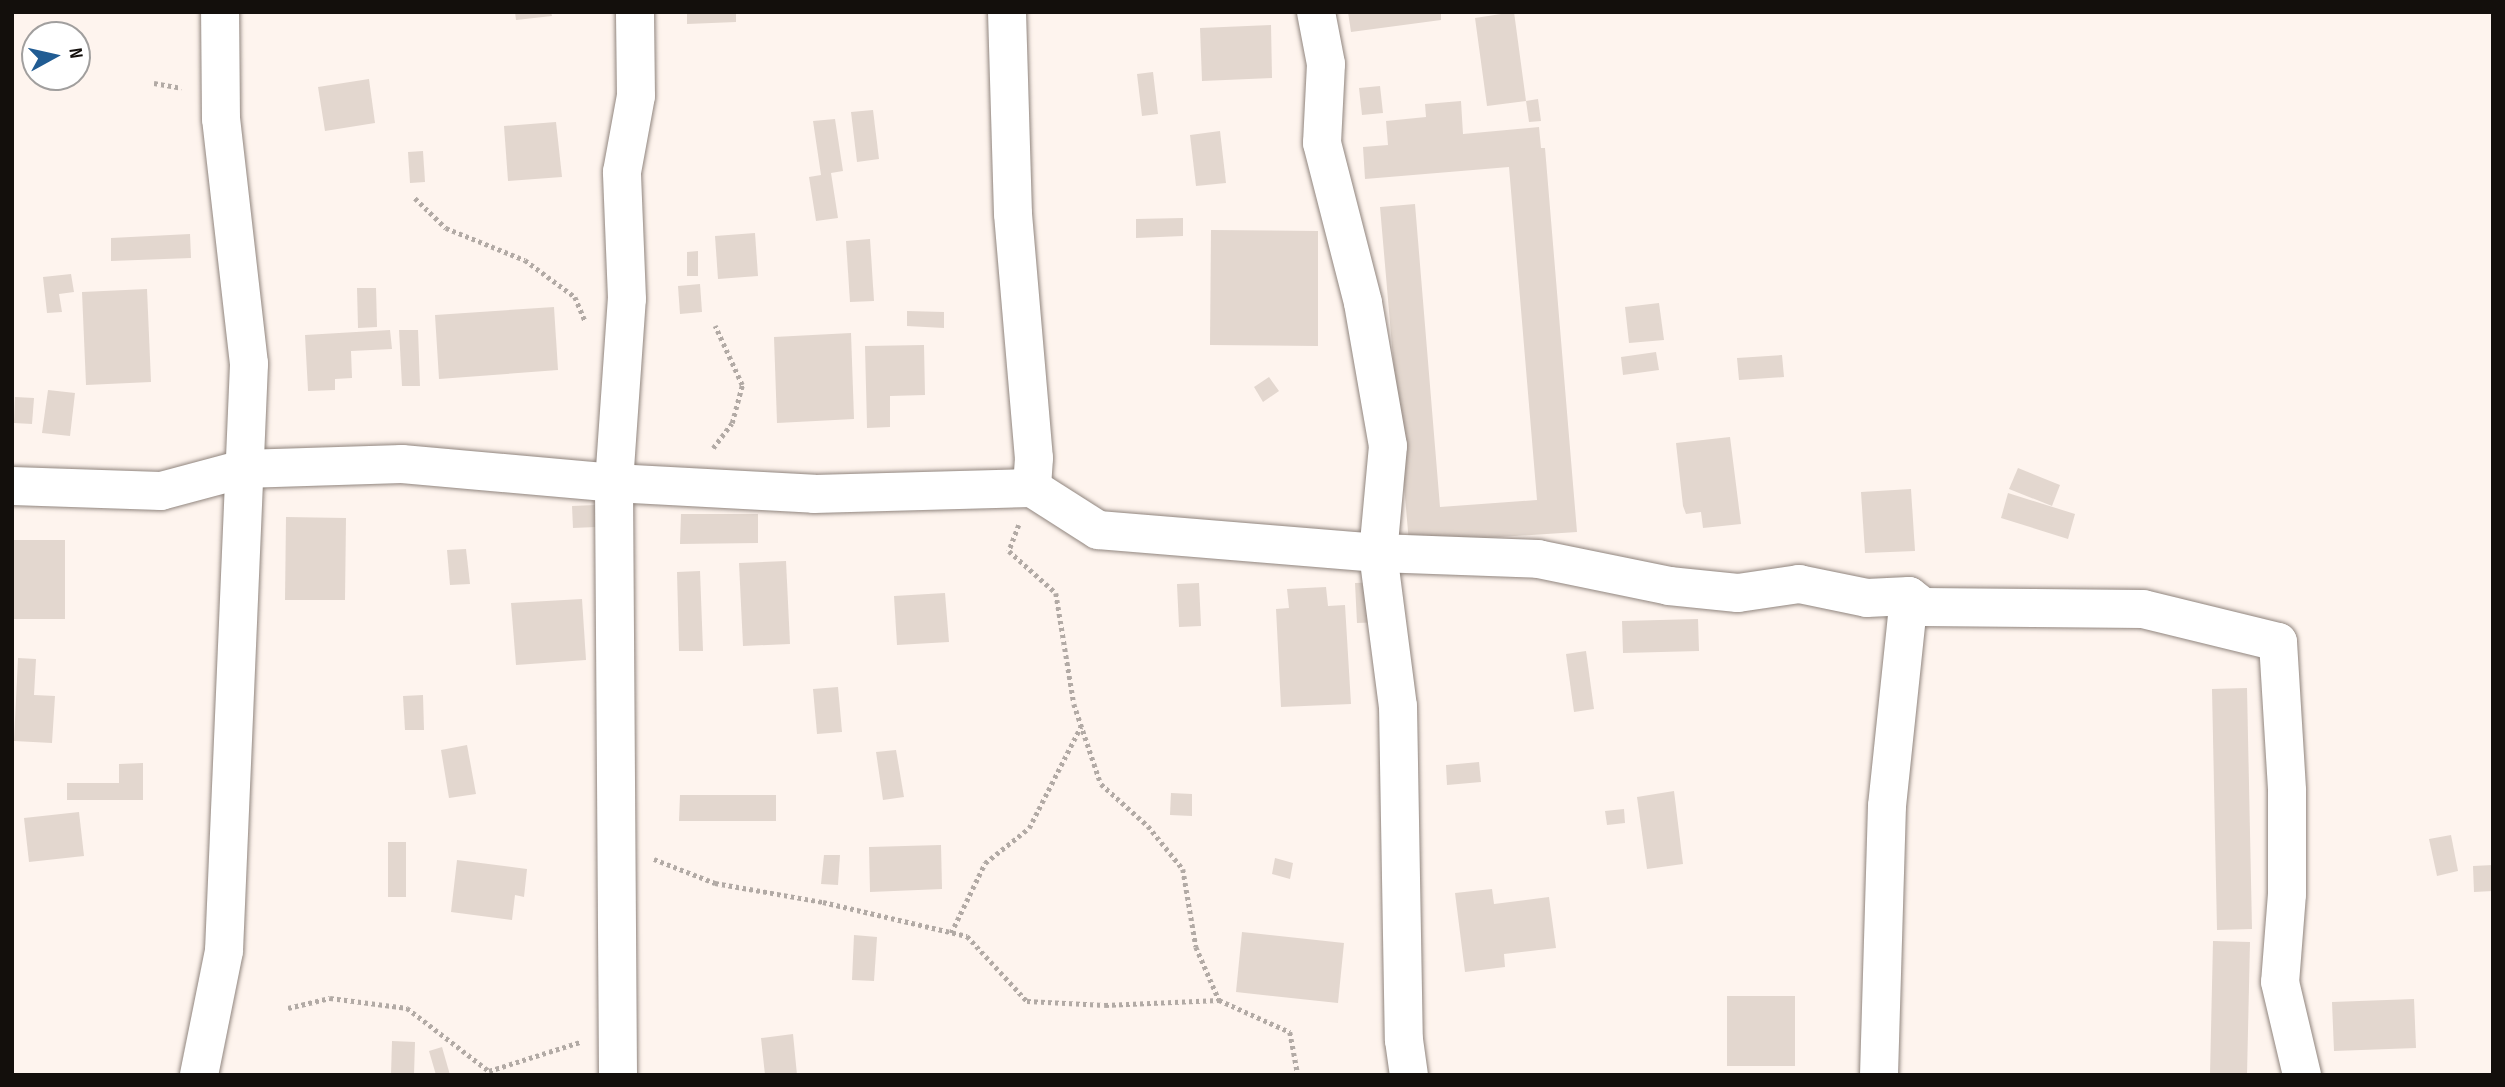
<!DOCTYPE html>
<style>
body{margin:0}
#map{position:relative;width:2505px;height:1087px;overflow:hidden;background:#fef4ee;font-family:"Sofia Sans Condensed",sans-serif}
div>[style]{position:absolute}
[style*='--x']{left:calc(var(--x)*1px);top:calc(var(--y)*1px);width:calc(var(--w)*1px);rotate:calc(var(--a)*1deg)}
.building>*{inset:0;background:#e3d7cf}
.path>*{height:4.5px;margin-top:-2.25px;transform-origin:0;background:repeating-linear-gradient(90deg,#b2aaa5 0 3.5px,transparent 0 7px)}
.roads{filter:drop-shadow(0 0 2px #90857e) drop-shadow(0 0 2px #90857e)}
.minor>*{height:38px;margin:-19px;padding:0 19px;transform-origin:19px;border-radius:19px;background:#fff}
span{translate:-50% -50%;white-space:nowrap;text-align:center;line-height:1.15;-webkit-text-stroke:7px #fff;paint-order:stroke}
.frame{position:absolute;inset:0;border:14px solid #130f0c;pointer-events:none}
.north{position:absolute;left:21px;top:21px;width:70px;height:70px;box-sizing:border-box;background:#fff;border:2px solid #a19f9e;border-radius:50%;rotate:82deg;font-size:19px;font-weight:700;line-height:28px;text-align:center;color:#130f0c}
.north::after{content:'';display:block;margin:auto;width:24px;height:32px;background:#215c93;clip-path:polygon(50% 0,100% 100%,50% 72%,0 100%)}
</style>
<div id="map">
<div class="building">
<i style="clip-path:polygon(515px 12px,551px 12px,552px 16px,516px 20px)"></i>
<i style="clip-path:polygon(687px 12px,736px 12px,736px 22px,687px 24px)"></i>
<i style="clip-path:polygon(1348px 12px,1441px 12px,1441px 20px,1351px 32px)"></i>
<i style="clip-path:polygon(1514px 12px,1526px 101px,1538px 99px,1541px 121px,1529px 122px,1526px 101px,1487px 106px,1475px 18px)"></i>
<i style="clip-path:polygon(1271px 25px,1272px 78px,1202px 81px,1200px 28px)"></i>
<i style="clip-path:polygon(1153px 72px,1158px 114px,1142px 116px,1137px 74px)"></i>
<i style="clip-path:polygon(369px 79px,375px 123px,325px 131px,318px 87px)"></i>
<i style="clip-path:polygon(1380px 86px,1383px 113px,1362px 115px,1359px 88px)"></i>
<i style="clip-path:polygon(1461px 101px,1463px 134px,1539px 127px,1541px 148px,1545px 148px,1577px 532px,1409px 543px,1380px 207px,1415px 204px,1440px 507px,1537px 500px,1509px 167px,1365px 179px,1363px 147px,1388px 145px,1386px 121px,1426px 117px,1425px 104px)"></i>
<i style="clip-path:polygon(873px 110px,879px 159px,857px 162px,851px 112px)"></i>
<i style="clip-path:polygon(835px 119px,843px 171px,831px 173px,838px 218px,816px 221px,809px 177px,821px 175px,813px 121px)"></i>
<i style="clip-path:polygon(556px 122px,562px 177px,508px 181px,504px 126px)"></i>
<i style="clip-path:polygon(1220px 131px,1226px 183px,1196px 186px,1190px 135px)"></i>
<i style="clip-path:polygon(423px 151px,425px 182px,410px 183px,408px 152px)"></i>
<i style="clip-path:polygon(1183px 218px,1183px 236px,1136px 238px,1136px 219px)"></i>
<i style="clip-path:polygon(1211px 230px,1318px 231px,1318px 346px,1210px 345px)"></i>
<i style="clip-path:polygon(755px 233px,758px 276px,718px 279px,715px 236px)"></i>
<i style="clip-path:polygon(190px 234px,191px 258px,111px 261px,111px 238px)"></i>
<i style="clip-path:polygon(870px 239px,874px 301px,850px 302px,846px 241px)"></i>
<i style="clip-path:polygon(698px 251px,698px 276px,687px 276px,687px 252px)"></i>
<i style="clip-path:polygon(71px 274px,74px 292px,59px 294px,62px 312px,47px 313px,43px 277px)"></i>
<i style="clip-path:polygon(700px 284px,702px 312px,680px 314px,678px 286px)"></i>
<i style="clip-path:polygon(357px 288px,376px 288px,377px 327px,358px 328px)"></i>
<i style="clip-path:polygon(147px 289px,151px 382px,86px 385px,82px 292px)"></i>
<i style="clip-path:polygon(1659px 303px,1664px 340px,1629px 343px,1625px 307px)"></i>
<i style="clip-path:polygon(554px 307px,558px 370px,439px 379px,435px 315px)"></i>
<i style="clip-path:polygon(907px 311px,944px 312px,944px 328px,907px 326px)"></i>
<i style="clip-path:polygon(390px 330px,392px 349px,351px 351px,352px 378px,335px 379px,335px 390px,308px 391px,305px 335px)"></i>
<i style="clip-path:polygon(399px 330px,418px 330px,420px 386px,402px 386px)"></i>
<i style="clip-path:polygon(851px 333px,854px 419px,777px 423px,774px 337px)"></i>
<i style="clip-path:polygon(924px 345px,925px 395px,890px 396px,890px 427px,867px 428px,865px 346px)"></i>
<i style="clip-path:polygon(1656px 352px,1659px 370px,1623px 375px,1621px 357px)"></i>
<i style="clip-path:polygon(1782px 355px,1784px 377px,1739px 380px,1737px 358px)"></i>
<i style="clip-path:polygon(1269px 377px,1279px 391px,1263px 402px,1254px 387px)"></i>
<i style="clip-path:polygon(48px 390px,75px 393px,70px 436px,42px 433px)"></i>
<i style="clip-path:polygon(15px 397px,34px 398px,32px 424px,14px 423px)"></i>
<i style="clip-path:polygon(1730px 437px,1741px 524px,1703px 528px,1701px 512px,1686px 514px,1683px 506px,1676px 443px)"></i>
<i style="clip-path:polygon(2018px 468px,2060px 485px,2052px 506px,2009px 489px)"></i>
<i style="clip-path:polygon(1911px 489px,1915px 551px,1865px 553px,1861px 492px)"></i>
<i style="clip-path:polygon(2008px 493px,2075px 514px,2068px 539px,2001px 518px)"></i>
<i style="clip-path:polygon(595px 505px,596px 527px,573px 528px,572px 506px)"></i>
<i style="clip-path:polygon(681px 514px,758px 514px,758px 543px,680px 544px)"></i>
<i style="clip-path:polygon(286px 517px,346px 518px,345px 600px,285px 600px)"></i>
<i style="clip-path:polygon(12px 540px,65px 540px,65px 619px,12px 619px)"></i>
<i style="clip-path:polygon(466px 549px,470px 584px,450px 585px,447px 550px)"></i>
<i style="clip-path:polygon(786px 561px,790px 644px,743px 646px,739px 563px)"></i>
<i style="clip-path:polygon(700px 571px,703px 651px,679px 651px,677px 572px)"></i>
<i style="clip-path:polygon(1380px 582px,1382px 622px,1357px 623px,1355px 583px)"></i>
<i style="clip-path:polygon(1199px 583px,1201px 626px,1179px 627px,1177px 584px)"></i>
<i style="clip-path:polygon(1326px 587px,1328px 606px,1345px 605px,1351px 704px,1281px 707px,1276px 609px,1289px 608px,1287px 589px)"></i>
<i style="clip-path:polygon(945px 593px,949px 642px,897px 645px,894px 596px)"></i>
<i style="clip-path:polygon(582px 599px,586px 660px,516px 665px,511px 603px)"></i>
<i style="clip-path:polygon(1698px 619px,1699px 651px,1623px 653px,1622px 621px)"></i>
<i style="clip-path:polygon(1586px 651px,1594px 709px,1574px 712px,1566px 654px)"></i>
<i style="clip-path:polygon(18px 658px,36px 659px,34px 695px,55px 696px,52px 743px,14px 741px)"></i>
<i style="clip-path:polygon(838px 687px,842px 732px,817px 734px,813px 689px)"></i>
<i style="clip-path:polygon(2247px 688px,2252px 929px,2217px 930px,2212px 689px)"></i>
<i style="clip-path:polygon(423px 695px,424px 730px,405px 730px,403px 696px)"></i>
<i style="clip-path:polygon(467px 745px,476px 794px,449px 798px,441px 750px)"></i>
<i style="clip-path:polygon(896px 750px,904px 797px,883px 800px,876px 752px)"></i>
<i style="clip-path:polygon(1479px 762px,1481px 782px,1447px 785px,1446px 765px)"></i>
<i style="clip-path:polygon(143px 763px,143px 800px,67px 800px,67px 783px,119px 783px,119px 764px)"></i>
<i style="clip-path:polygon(1674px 791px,1683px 864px,1647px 869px,1637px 797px)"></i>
<i style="clip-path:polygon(1171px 793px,1192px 794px,1192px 816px,1170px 815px)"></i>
<i style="clip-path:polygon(680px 795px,776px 795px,776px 821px,679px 821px)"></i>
<i style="clip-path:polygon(1624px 809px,1625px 823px,1607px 825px,1605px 811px)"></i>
<i style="clip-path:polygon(79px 812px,84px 856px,29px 862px,24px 818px)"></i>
<i style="clip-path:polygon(2451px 835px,2458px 871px,2437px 876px,2429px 839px)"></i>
<i style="clip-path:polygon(388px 842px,406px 842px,406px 897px,388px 897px)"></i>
<i style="clip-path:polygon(941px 845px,942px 889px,870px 892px,869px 847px)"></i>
<i style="clip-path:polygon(824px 855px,840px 855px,838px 885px,821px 884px)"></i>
<i style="clip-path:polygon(1275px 858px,1293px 863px,1290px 879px,1272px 874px)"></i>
<i style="clip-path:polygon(457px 860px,527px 869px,524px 897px,515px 895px,512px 920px,451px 912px)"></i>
<i style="clip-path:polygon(2493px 865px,2493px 891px,2474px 892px,2473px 866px)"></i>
<i style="clip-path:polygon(1492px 889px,1494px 904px,1549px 897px,1556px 948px,1504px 954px,1505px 967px,1465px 972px,1455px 893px)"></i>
<i style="clip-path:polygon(1242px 932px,1344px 943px,1338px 1003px,1236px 992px)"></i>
<i style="clip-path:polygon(854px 935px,877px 937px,874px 981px,852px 980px)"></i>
<i style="clip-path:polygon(2213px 941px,2250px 942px,2247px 1075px,2210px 1075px)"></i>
<i style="clip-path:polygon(1727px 996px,1795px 996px,1795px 1066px,1727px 1066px)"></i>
<i style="clip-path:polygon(2414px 999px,2416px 1048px,2334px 1051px,2332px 1002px)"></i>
<i style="clip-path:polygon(793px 1034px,797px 1075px,765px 1075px,761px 1038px)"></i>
<i style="clip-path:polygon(392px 1041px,415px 1042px,414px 1075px,391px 1075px)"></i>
<i style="clip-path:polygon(442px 1047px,450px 1075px,436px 1075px,429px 1051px)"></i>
</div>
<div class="path">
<i style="--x:154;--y:83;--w:28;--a:10"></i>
<i style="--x:415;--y:198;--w:43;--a:44.1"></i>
<i style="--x:446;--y:228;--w:85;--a:22.1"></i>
<i style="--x:525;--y:260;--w:62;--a:36.5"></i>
<i style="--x:575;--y:297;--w:26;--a:67"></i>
<i style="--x:713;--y:448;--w:31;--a:-53"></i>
<i style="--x:732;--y:423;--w:39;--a:-75"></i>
<i style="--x:742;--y:385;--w:65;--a:-114.6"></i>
<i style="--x:1019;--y:525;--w:28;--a:111"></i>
<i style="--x:1009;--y:551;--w:63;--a:41.8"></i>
<i style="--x:1056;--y:593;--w:112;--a:80.8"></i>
<i style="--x:1074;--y:704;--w:84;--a:71.4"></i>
<i style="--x:1101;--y:784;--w:63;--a:41.8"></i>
<i style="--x:1148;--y:826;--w:55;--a:50.9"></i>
<i style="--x:1183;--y:869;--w:79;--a:80.5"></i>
<i style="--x:1196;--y:947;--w:58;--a:66.5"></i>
<i style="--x:1219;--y:1000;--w:78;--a:24.3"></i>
<i style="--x:1290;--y:1032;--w:44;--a:79.5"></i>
<i style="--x:654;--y:859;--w:66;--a:21.5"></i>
<i style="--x:715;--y:883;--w:110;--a:10"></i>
<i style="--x:823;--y:902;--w:148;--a:13.3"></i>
<i style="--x:967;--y:936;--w:88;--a:47.3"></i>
<i style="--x:1027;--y:1001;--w:78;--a:2.9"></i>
<i style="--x:1105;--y:1005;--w:114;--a:-2.5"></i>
<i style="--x:951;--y:933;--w:78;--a:-64.1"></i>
<i style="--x:985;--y:863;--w:56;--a:-38.5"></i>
<i style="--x:1029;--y:828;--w:114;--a:-63"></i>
<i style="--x:288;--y:1008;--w:43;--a:-13.4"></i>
<i style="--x:330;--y:998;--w:78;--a:7.4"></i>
<i style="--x:407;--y:1008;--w:103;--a:37.5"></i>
<i style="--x:489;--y:1071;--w:96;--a:-17.7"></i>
</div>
<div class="roads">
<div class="minor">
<i style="--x:1007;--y:12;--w:202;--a:88.3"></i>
<i style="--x:1013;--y:214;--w:245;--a:85.1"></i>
<i style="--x:1034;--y:458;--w:30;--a:94"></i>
<i style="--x:1316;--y:12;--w:53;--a:79.1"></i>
<i style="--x:1326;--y:64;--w:79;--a:92.9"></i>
<i style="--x:1322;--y:143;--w:165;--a:75.6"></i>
<i style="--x:1363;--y:303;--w:145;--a:80.1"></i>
<i style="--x:1388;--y:446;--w:107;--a:95.3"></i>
<i style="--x:1378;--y:553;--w:154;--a:82.6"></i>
<i style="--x:1398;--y:706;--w:334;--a:89"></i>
<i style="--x:1404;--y:1040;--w:35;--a:82"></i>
<i style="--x:12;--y:486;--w:149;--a:1.9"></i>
<i style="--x:161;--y:491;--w:85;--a:-15"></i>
<i style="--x:243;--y:469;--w:159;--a:-1.8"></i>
<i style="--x:402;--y:464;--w:213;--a:5.1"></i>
<i style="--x:614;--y:483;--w:200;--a:3.1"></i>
<i style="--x:814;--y:494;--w:218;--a:-1.6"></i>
<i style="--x:1032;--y:488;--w:78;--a:32.5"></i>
<i style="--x:1098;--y:530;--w:281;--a:4.7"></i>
<i style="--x:1378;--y:553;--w:160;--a:2.1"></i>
<i style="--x:1538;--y:559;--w:134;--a:11.6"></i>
<i style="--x:1669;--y:586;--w:69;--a:5.8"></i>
<i style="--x:1738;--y:593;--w:62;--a:-8.4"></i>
<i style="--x:1799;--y:584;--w:69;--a:11.6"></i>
<i style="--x:1867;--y:598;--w:42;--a:-2.7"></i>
<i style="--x:1909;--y:596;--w:18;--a:38"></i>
<i style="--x:1923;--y:607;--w:220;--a:0.5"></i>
<i style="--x:2143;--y:609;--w:139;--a:13.7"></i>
<i style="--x:2278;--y:642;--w:149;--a:86.5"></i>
<i style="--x:2287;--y:791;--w:103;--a:90"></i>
<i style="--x:2287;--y:894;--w:88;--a:94.5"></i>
<i style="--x:2280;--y:982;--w:96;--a:76.7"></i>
<i style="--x:199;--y:1075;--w:126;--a:-78.6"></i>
<i style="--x:224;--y:951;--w:588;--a:-87.56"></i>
<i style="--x:249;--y:364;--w:247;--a:-96.5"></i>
<i style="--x:221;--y:119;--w:107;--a:-90.5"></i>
<i style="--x:618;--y:1075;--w:592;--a:-90.39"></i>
<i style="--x:614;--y:483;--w:184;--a:-86"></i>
<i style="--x:627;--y:299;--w:127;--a:-92.3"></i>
<i style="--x:622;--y:172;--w:77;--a:-79.6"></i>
<i style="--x:636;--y:96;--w:84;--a:-90.7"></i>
<i style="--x:1879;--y:1075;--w:269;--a:-88.3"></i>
<i style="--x:1887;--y:806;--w:211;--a:-84"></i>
</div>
</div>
<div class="frame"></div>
<div class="north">N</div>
</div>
